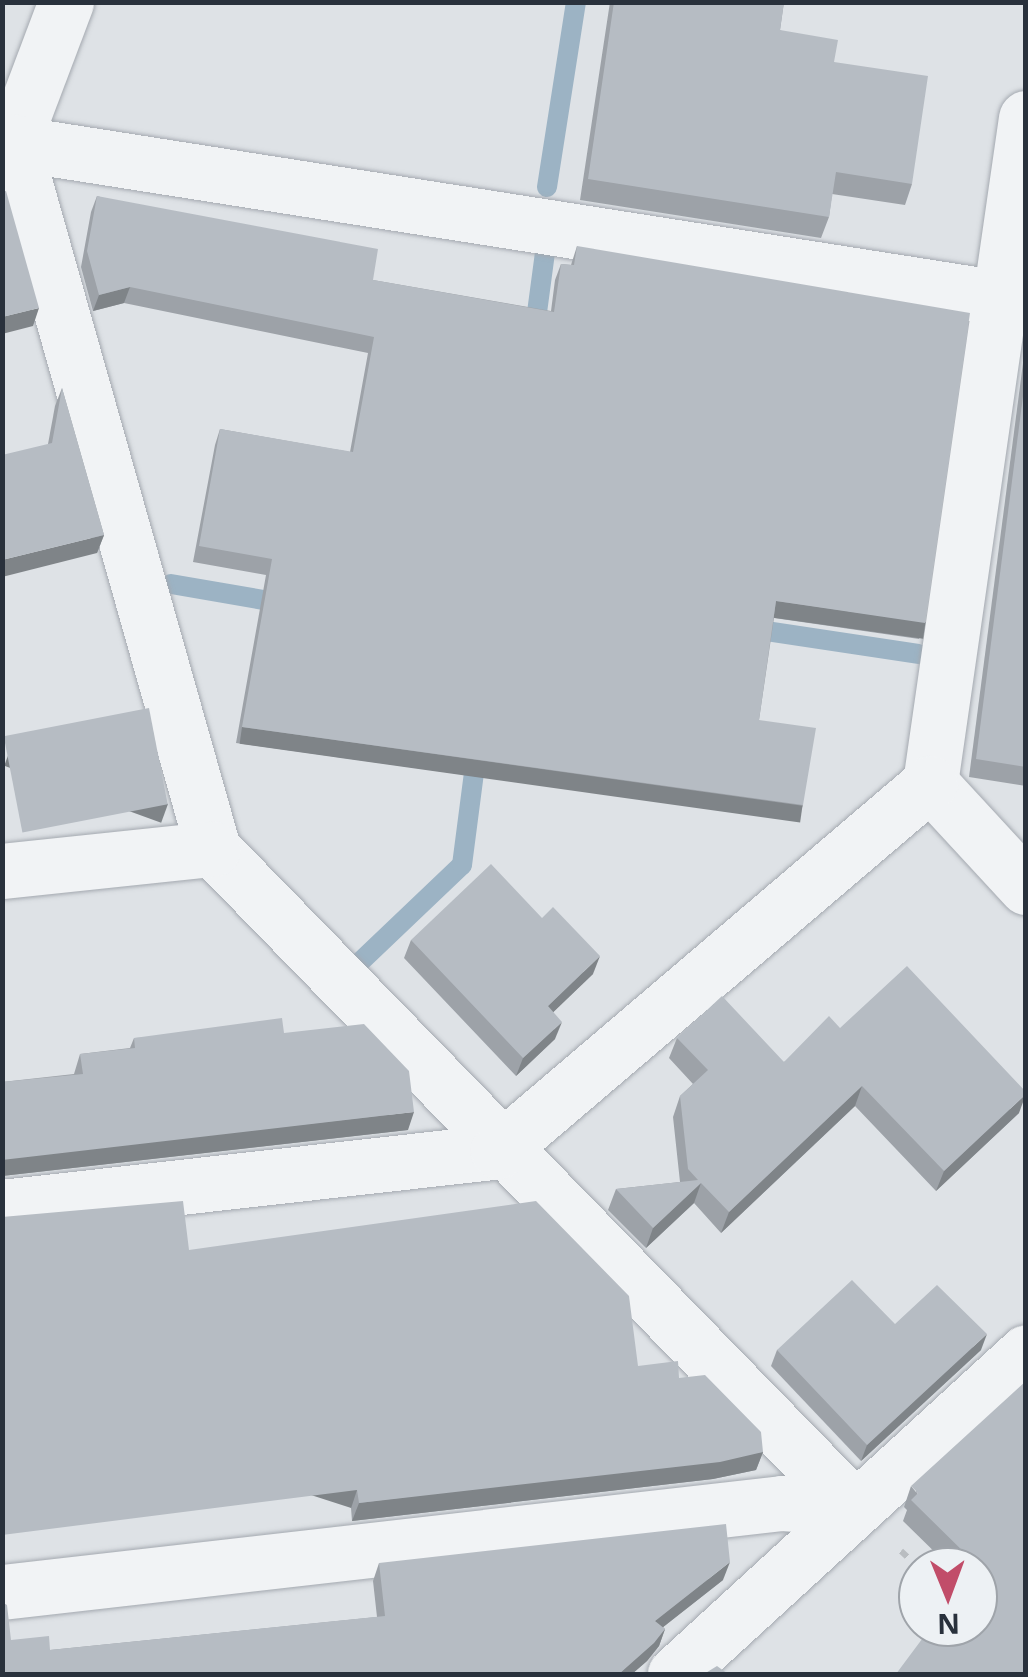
<!DOCTYPE html>
<html>
<head>
<meta charset="utf-8">
<style>
	body { margin:0 }
	#map { position:relative; width:1028px; height:1677px; overflow:hidden; background:#dee2e6; font-family:"Open Sans",sans-serif }
	div>[style] { position:absolute }
	.stream>* { height:20px; margin:-10px; padding:0 10px; transform-origin:10px; border-radius:10px; background:#9cb3c4 }
	.path>* { height:6px; margin-top:-3px; transform-origin:0; background:repeating-linear-gradient(90deg,#b9bdc1 0 8px,transparent 0 16px) }
	.roads { filter:drop-shadow(0 0 2px #a4a9b0) drop-shadow(0 0 2px #a4a9b0) }
	.minor>* { height:55px; margin:-27.5px; padding:0 27.5px; transform-origin:27.5px; border-radius:27.5px; background:#f1f3f5 }
	.wall>* { inset:0; background:#9da2a8 }
	.shaded-wall>* { inset:0; background:#7f8488; transform-origin:0 0 }
	.building>* { inset:0; background:#b6bcc3; transform-origin:0 0 }
	span { translate:-50% -50%; white-space:nowrap; text-align:center; line-height:1.15; -webkit-text-stroke:10px #edf1f4; paint-order:stroke }
	.frame { position:absolute; inset:0; border:5px solid #29313c; pointer-events:none }
	.north { position:absolute; left:898px; top:1547px; width:100px; height:100px; box-sizing:border-box; background:#edf1f4; border:2px solid #9fa4aa; border-radius:50%; rotate:179deg; font-size:28px; font-weight:700; line-height:40px; text-align:center; color:#29313c }
	.north::after { content:''; display:block; margin:auto; width:35px; height:45px; background:#c14d69; clip-path:polygon(50% 0,100% 100%,50% 72%,0 100%) }
</style>
</head>
<body>
<div id="map">
	<div class="stream">
		<i style="left:547px;top:187px;width:187px;rotate:-81.1deg"></i>
		<i style="left:534px;top:335px;width:83px;rotate:-82.4deg"></i>
		<i style="left:171px;top:584px;width:118px;rotate:9.8deg"></i>
		<i style="left:747px;top:628px;width:173px;rotate:8.6deg"></i>
		<i style="left:359px;top:963px;width:142px;rotate:-43.6deg"></i>
		<i style="left:462px;top:865px;width:116px;rotate:-82.6deg"></i>
	</div>
	<div class="path">
		<i style="left:901px;top:1551px;width:23px;rotate:43deg"></i>
	</div>
	<div class="roads">
		<div class="minor">
			<i style="left:66px;top:2px;width:150px;rotate:110.7deg"></i>
			<i style="left:13px;top:142px;width:735px;rotate:74.2deg"></i>
			<i style="left:213px;top:849px;width:920px;rotate:45.75deg"></i>
			<i style="left:1026px;top:118px;width:672px;rotate:98.21deg"></i>
			<i style="left:930px;top:783px;width:142px;rotate:47.3deg"></i>
			<i style="left:2px;top:141px;width:1037px;rotate:8.94deg"></i>
			<i style="left:2px;top:871px;width:212px;rotate:-6deg"></i>
			<i style="left:2px;top:1207px;width:499px;rotate:-6.4deg"></i>
			<i style="left:498px;top:1151px;width:567px;rotate:-40.43deg"></i>
			<i style="left:2px;top:1592px;width:785px;rotate:-6.51deg"></i>
			<i style="left:782px;top:1503px;width:73px;rotate:3.9deg"></i>
			<i style="left:675px;top:1674px;width:476px;rotate:-42.5deg"></i>
		</div>
	</div>
	<div class="wall">
		<i style="clip-path:polygon(610px 2px,784px 2px,780px 30px,834px 62px,912px 184px,905px 205px,832px 194px,829px 217px,821px 238px,580px 200px)"></i>
		<i style="clip-path:polygon(97px 196px,373px 280px,551px 311px,555px 280px,561px 264px,571px 265px,577px 246px,925px 623px,919px 639px,774px 618px,759px 720px,803px 805px,797px 821px,236px 743px,266px 575px,193px 562px,215px 445px,220px 429px,350px 452px,368px 353px,124px 303px,93px 311px,81px 267px,91px 212px)"></i>
		<i style="clip-path:polygon(1026px 340px,1026px 786px,969px 777px)"></i>
		<i style="clip-path:polygon(62px 388px,104px 535px,97px 553px,48px 444px,55px 406px)"></i>
		<i style="clip-path:polygon(411px 940px,593px 974px,553px 1012px,555px 1039px,516px 1076px,404px 958px)"></i>
		<i style="clip-path:polygon(840px 1028px,1019px 1113px,936px 1191px,855px 1106px,721px 1233px,694px 1203px,646px 1248px,608px 1210px,616px 1189px,680px 1182px,673px 1117px,680px 1096px,693px 1084px,669px 1058px,677px 1038px,784px 1062px)"></i>
		<i style="clip-path:polygon(284px 1033px,408px 1130px,2px 1176px,2px 1082px,74px 1074px,80px 1054px,130px 1048px,134px 1038px)"></i>
		<i style="clip-path:polygon(189px 1250px,679px 1378px,763px 1452px,756px 1470px,713px 1479px,352px 1521px,351px 1508px)"></i>
		<i style="clip-path:polygon(895px 1324px,981px 1350px,861px 1461px,771px 1366px,777px 1350px)"></i>
		<i style="clip-path:polygon(911px 1486px,978px 1567px,950px 1567px,903px 1521px,907px 1510px,904px 1507px)"></i>
		<i style="clip-path:polygon(379px 1563px,723px 1580px,663px 1627px,665px 1629px,659px 1646px,647px 1661px,632px 1674px,2px 1674px,11px 1640px,50px 1650px,377px 1617px,373px 1581px)"></i>
	</div>
	<div class="shaded-wall">
		<i style="clip-path:polygon(130px 287px,124px 303px,93px 311px,99px 295px)"></i>
		<i style="clip-path:polygon(39px 308px,33px 326px,2px 334px,2px 317px)"></i>
		<i style="clip-path:polygon(104px 535px,97px 553px,2px 577px,2px 560px)"></i>
		<i style="left:776px;top:601px;width:151px;height:17px;rotate:8deg"></i>
		<i style="left:242px;top:727px;width:566px;height:17px;rotate:8deg"></i>
		<i style="left:168px;top:804px;width:20px;height:167px;rotate:110deg"></i>
		<i style="clip-path:polygon(600px 956px,593px 974px,541px 1024px,548px 1006px)"></i>
		<i style="clip-path:polygon(562px 1022px,555px 1039px,516px 1076px,523px 1058px)"></i>
		<i style="clip-path:polygon(862px 1086px,855px 1106px,721px 1233px,729px 1212px)"></i>
		<i style="clip-path:polygon(1026px 1094px,1019px 1113px,936px 1191px,944px 1171px)"></i>
		<i style="clip-path:polygon(414px 1112px,408px 1130px,2px 1176px,2px 1160px,4px 1158px)"></i>
		<i style="clip-path:polygon(701px 1183px,694px 1203px,646px 1248px,653px 1228px)"></i>
		<i style="clip-path:polygon(987px 1334px,981px 1350px,861px 1461px,867px 1445px)"></i>
		<i style="clip-path:polygon(763px 1452px,756px 1470px,713px 1479px,352px 1521px,359px 1503px)"></i>
		<i style="left:357px;top:1490px;width:19px;height:358px;rotate:108deg"></i>
		<i style="clip-path:polygon(730px 1562px,723px 1580px,648px 1639px,655px 1621px)"></i>
		<i style="clip-path:polygon(665px 1629px,659px 1646px,647px 1661px,632px 1674px,619px 1674px)"></i>
	</div>
	<div class="building">
		<i style="clip-path:polygon(614px 2px,784px 2px,780px 30px,838px 40px,834px 62px,928px 76px,912px 184px,836px 172px,829px 217px,588px 179px)"></i>
		<i style="clip-path:polygon(6px 191px,39px 308px,2px 317px,2px 192px)"></i>
		<i style="clip-path:polygon(97px 196px,378px 249px,373px 280px,554px 312px,561px 264px,574px 265px,577px 246px,970px 313px,925px 623px,776px 601px,759px 720px,816px 728px,803px 805px,242px 727px,272px 559px,199px 546px,220px 429px,353px 452px,374px 337px,130px 287px,99px 295px,87px 251px)"></i>
		<i style="clip-path:polygon(1026px 373px,1026px 767px,976px 759px)"></i>
		<i style="clip-path:polygon(62px 388px,104px 535px,2px 560px,2px 455px,52px 443px)"></i>
		<i style="left:149px;top:708px;width:98px;height:148px;rotate:79deg"></i>
		<i style="clip-path:polygon(491px 864px,542px 918px,553px 907px,600px 956px,548px 1006px,562px 1022px,523px 1058px,411px 940px)"></i>
		<i style="clip-path:polygon(907px 966px,1026px 1092px,1026px 1094px,944px 1171px,862px 1086px,729px 1212px,701px 1183px,653px 1228px,616px 1189px,698px 1180px,688px 1169px,680px 1096px,708px 1070px,677px 1038px,722px 996px,784px 1062px,829px 1016px,840px 1028px)"></i>
		<i style="clip-path:polygon(282px 1018px,284px 1033px,364px 1024px,409px 1071px,414px 1112px,2px 1160px,2px 1082px,83px 1074px,80px 1054px,135px 1048px,134px 1038px)"></i>
		<i style="clip-path:polygon(183px 1201px,189px 1250px,536px 1201px,629px 1296px,638px 1366px,678px 1361px,679px 1378px,705px 1375px,761px 1432px,763px 1452px,720px 1462px,359px 1503px,357px 1490px,2px 1535px,2px 1217px)"></i>
		<i style="clip-path:polygon(852px 1280px,895px 1324px,937px 1285px,987px 1334px,867px 1445px,777px 1350px)"></i>
		<i style="clip-path:polygon(1026px 1381px,1026px 1674px,896px 1674px,931px 1627px,978px 1627px,978px 1567px,975px 1567px,977px 1565px,911px 1500px,918px 1493px,911px 1486px)"></i>
		<i style="clip-path:polygon(726px 1524px,730px 1562px,655px 1621px,665px 1629px,654px 1643px,619px 1674px,2px 1674px,2px 1602px,7px 1605px,11px 1640px,49px 1636px,50px 1650px,385px 1616px,379px 1563px)"></i>
		<i style="clip-path:polygon(717px 1666px,728px 1674px,704px 1674px)"></i>
	</div>
	<div class="frame"></div>
	<div class="north">N</div>
</div>
</body>
</html>
